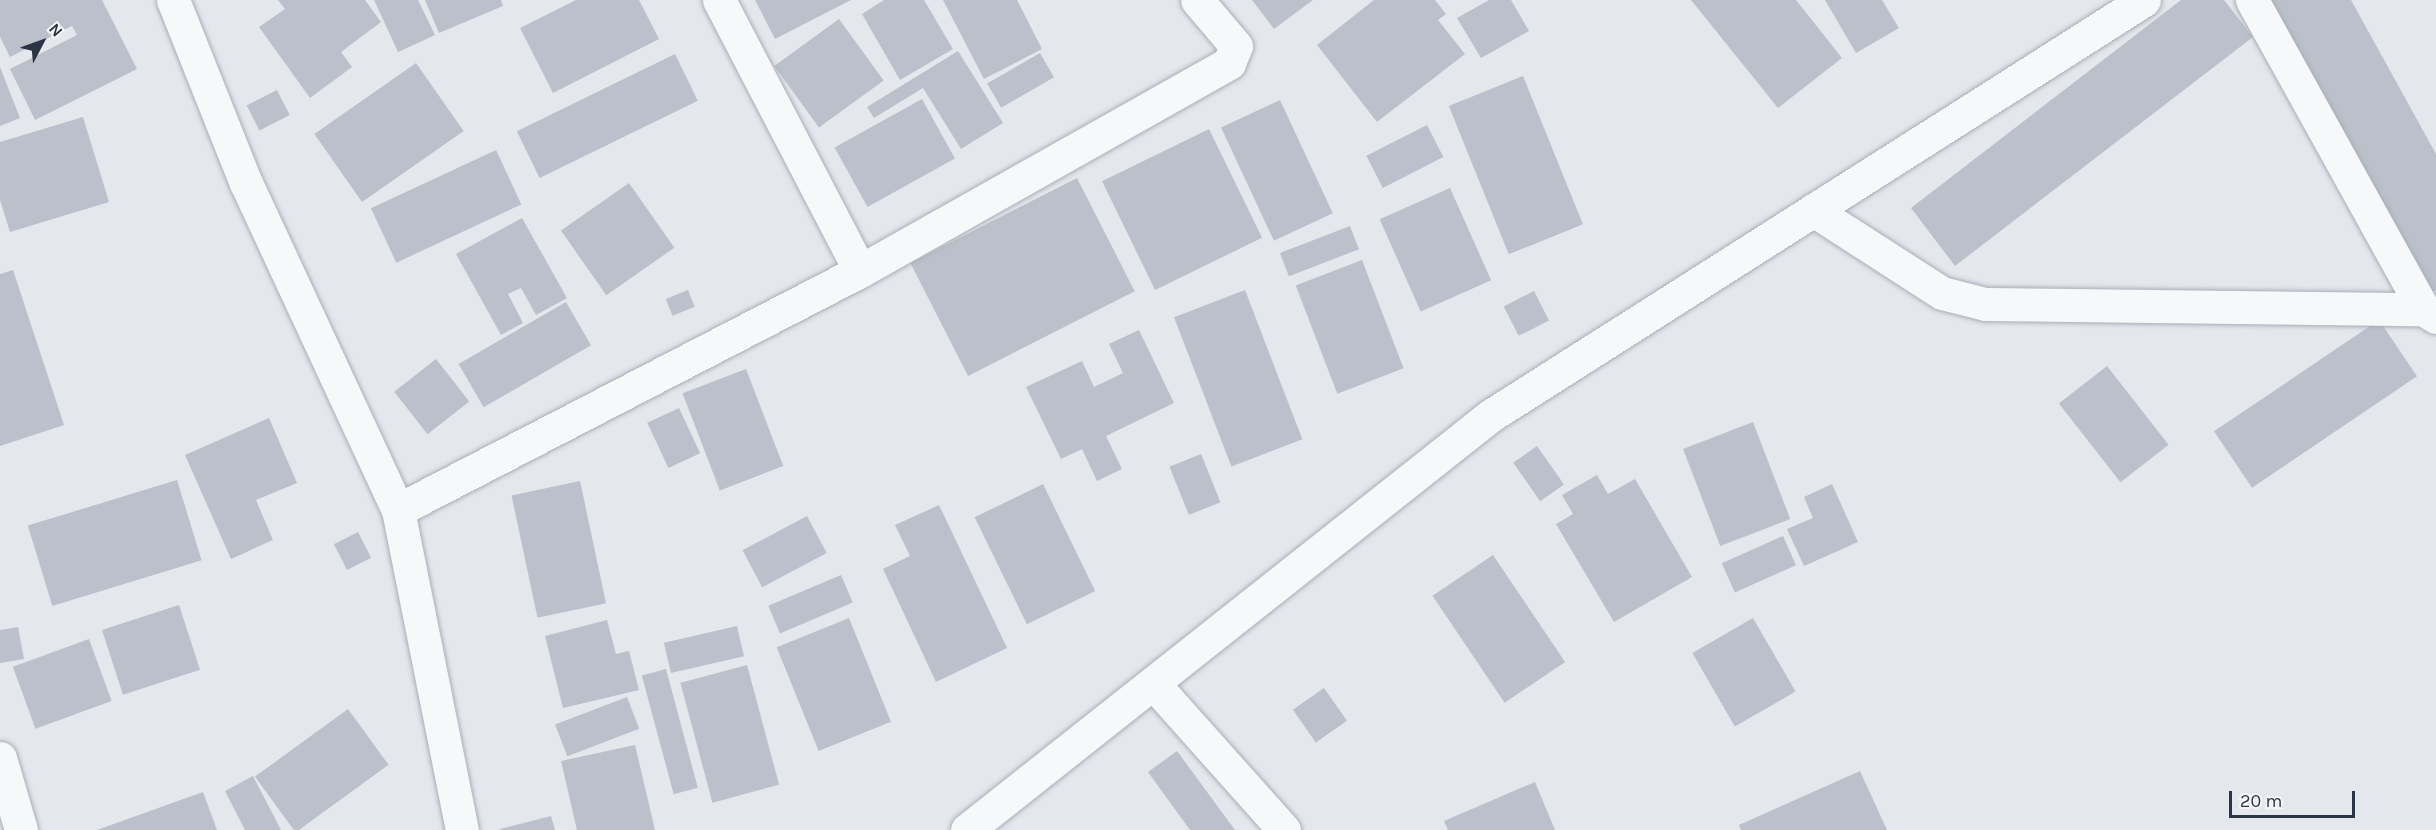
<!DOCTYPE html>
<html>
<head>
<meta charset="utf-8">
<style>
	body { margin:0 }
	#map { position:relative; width:2436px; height:830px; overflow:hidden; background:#e4e7ec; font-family:Karla,sans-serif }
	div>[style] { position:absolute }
	.building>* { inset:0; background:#bbc0ca; transform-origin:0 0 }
	.roads { filter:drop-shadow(0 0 2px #a9aeb7) drop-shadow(0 0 2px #a9aeb7) }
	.minor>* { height:33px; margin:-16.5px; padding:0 16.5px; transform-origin:16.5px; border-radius:16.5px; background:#f7f8fa }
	span { translate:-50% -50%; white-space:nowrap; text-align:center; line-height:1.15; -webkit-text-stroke:4.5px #f4f6f9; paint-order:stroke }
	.north { position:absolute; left:12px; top:12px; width:60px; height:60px; -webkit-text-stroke:4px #f4f6f9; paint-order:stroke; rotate:49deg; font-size:16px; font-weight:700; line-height:24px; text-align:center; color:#2b3445 }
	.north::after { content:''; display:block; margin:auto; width:21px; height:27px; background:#2b3445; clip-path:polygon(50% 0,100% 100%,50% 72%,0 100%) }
	.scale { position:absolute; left:2229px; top:791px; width:126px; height:27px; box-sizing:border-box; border:3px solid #2b3445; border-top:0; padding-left:8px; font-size:18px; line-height:21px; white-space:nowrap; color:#2b3445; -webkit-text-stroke:4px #f4f6f9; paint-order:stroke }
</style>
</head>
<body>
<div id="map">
	<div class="building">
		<i style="clip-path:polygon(0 0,102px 0,137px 69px,35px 120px,10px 69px,77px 35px,72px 26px,10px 57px,0 37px)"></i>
		<i style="clip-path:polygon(278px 0,365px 0,381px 22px,341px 52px,352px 67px,310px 98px,259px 27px,285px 9px)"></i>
		<i style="clip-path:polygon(374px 0,418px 0,435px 35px,398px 52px)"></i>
		<i style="clip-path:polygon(425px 0,501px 0,503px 6px,439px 33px)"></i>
		<i style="clip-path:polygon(576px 0,639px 0,659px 39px,553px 93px,520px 28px)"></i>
		<i style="clip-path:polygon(755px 0,851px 0,775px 39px)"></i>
		<i style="clip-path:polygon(884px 0,924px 0,953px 49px,900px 80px,862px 14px)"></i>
		<i style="clip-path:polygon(943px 0,1017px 0,1042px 49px,984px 79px)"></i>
		<i style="clip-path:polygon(1252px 0,1313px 0,1274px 29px)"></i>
		<i style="clip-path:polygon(1374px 0,1435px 0,1446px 14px,1438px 20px,1465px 54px,1377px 122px,1317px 45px)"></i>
		<i style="clip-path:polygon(1489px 0,1511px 0,1529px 31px,1481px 58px,1457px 18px)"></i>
		<i style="clip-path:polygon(1691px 0,1796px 0,1842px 58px,1778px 108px)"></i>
		<i style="clip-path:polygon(1825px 0,1882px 0,1899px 28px,1856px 53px)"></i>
		<i style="clip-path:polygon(2181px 0,2224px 0,2253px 37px,1955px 266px,1911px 208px)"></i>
		<i style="clip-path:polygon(2265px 0,2351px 0,2436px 154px,2436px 290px,2428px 294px)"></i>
		<i style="left:839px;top:19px;width:76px;height:80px;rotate:54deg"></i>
		<i style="clip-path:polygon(958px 51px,1003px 123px,961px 149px,923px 88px,874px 118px,867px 107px)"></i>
		<i style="left:1040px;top:53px;width:28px;height:61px;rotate:60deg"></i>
		<i style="left:675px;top:54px;width:52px;height:176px;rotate:64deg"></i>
		<i style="left:416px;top:63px;width:83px;height:124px;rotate:55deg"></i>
		<i style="clip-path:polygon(0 67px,20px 118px,0 126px)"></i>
		<i style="left:1523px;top:76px;width:160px;height:80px;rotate:68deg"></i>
		<i style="left:277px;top:90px;width:28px;height:34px;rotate:63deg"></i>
		<i style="left:922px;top:99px;width:68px;height:100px;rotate:61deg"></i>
		<i style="left:1280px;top:100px;width:125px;height:65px;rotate:65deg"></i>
		<i style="clip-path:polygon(83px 117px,109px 202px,10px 232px,0 200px,0 142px)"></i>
		<i style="left:1427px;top:125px;width:36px;height:68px;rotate:63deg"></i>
		<i style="left:1209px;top:129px;width:121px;height:119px;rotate:64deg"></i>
		<i style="left:496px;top:150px;width:60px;height:138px;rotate:65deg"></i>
		<i style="left:1077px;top:178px;width:127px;height:187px;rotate:63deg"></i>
		<i style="left:629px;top:183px;width:79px;height:83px;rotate:55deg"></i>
		<i style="left:1450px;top:188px;width:101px;height:77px;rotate:66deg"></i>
		<i style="clip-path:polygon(522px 218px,567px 298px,536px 315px,521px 288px,508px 294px,523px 323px,501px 335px,456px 254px)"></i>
		<i style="left:1350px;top:226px;width:25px;height:75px;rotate:69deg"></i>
		<i style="left:1362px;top:260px;width:116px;height:71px;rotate:69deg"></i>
		<i style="clip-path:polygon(13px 270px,64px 425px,0 446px,0 274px)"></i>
		<i style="left:688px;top:290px;width:18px;height:24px;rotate:68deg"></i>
		<i style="left:1245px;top:290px;width:160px;height:76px;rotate:69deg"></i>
		<i style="left:1534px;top:291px;width:33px;height:34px;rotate:63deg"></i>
		<i style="left:566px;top:302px;width:50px;height:124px;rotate:60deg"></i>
		<i style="left:2379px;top:320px;width:68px;height:199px;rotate:56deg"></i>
		<i style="clip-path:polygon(1139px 330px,1174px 403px,1106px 436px,1122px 469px,1097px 481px,1082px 449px,1061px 459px,1026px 387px,1082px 361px,1094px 387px,1123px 373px,1109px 344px)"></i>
		<i style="left:436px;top:359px;width:54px;height:53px;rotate:52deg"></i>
		<i style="left:2107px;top:366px;width:100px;height:61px;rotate:52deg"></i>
		<i style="left:746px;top:369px;width:104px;height:68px;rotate:69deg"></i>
		<i style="left:679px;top:408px;width:50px;height:35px;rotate:65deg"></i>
		<i style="clip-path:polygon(269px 418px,297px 483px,256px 500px,273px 540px,231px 559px,185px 455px)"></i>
		<i style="left:1753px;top:422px;width:104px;height:75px;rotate:69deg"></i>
		<i style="left:1537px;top:446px;width:47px;height:29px;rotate:55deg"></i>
		<i style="left:1201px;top:454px;width:52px;height:34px;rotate:68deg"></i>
		<i style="clip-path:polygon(1597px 475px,1608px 494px,1635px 479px,1692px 577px,1614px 622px,1556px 524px,1573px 514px,1562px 495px)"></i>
		<i style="left:177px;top:480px;width:84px;height:156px;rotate:73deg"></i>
		<i style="left:580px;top:481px;width:125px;height:70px;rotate:78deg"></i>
		<i style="left:1043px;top:484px;width:119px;height:76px;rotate:64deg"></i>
		<i style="clip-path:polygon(1832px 484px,1858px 542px,1804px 566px,1787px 529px,1813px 518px,1804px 497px)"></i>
		<i style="clip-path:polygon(939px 505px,1007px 648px,936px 682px,883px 569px,910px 556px,895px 525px)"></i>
		<i style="left:807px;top:516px;width:42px;height:73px;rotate:62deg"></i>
		<i style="left:358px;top:532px;width:29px;height:27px;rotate:63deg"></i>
		<i style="left:1783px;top:536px;width:32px;height:67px;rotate:66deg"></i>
		<i style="left:1493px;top:555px;width:129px;height:73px;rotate:56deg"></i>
		<i style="left:841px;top:575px;width:30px;height:79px;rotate:67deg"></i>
		<i style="left:179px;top:605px;width:68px;height:81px;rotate:72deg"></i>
		<i style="left:849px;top:618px;width:112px;height:78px;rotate:68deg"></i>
		<i style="left:1753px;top:618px;width:85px;height:70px;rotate:60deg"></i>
		<i style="clip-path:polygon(607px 620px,616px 654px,629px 651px,639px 690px,563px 708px,545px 636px)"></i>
		<i style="left:737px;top:626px;width:31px;height:75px;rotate:77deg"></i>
		<i style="clip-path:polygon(18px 627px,24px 659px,0 663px,0 630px)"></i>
		<i style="left:89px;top:639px;width:66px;height:81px;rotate:70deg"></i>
		<i style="left:747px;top:665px;width:124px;height:69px;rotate:75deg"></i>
		<i style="left:666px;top:669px;width:123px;height:25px;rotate:75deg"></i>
		<i style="left:1324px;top:688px;width:40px;height:38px;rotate:55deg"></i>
		<i style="left:627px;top:697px;width:34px;height:77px;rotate:69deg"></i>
		<i style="left:348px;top:709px;width:69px;height:115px;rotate:54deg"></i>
		<i style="clip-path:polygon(635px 745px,655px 830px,577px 830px,561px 761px)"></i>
		<i style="clip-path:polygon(1177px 751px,1235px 830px,1190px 830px,1148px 772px)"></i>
		<i style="clip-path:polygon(1860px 771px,1887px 830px,1741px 830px,1739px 825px)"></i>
		<i style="clip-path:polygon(253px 776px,281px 830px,245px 830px,225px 791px)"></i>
		<i style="clip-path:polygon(1535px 782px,1555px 830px,1448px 830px,1444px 821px)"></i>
		<i style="clip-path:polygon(203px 792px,217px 830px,97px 830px)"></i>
		<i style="clip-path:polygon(551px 816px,555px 830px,500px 830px,500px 829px)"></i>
	</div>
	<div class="roads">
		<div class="minor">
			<i style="left:173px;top:0;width:197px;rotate:68.3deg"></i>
			<i style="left:246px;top:183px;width:361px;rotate:65.1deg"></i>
			<i style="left:398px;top:510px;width:326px;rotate:78.7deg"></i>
			<i style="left:719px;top:0;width:305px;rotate:62.5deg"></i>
			<i style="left:2252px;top:0;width:353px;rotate:61deg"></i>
			<i style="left:2423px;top:309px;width:15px;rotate:32deg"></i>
			<i style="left:1813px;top:210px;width:153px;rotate:32.8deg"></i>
			<i style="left:1942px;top:293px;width:44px;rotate:14.3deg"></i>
			<i style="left:1985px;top:304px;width:438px;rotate:0.7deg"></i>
			<i style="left:398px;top:510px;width:520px;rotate:-27.35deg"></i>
			<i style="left:860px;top:271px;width:424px;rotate:-29.4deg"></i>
			<i style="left:1229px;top:63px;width:18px;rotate:-68deg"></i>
			<i style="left:1236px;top:46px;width:60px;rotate:-130.3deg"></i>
			<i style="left:1153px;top:683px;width:197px;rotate:48.3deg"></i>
			<i style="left:0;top:758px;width:75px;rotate:73.7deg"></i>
			<i style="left:967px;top:830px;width:667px;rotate:-38.36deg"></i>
			<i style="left:1490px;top:416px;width:775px;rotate:-32.46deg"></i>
		</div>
	</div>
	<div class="north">N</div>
	<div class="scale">20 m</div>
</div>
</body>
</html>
